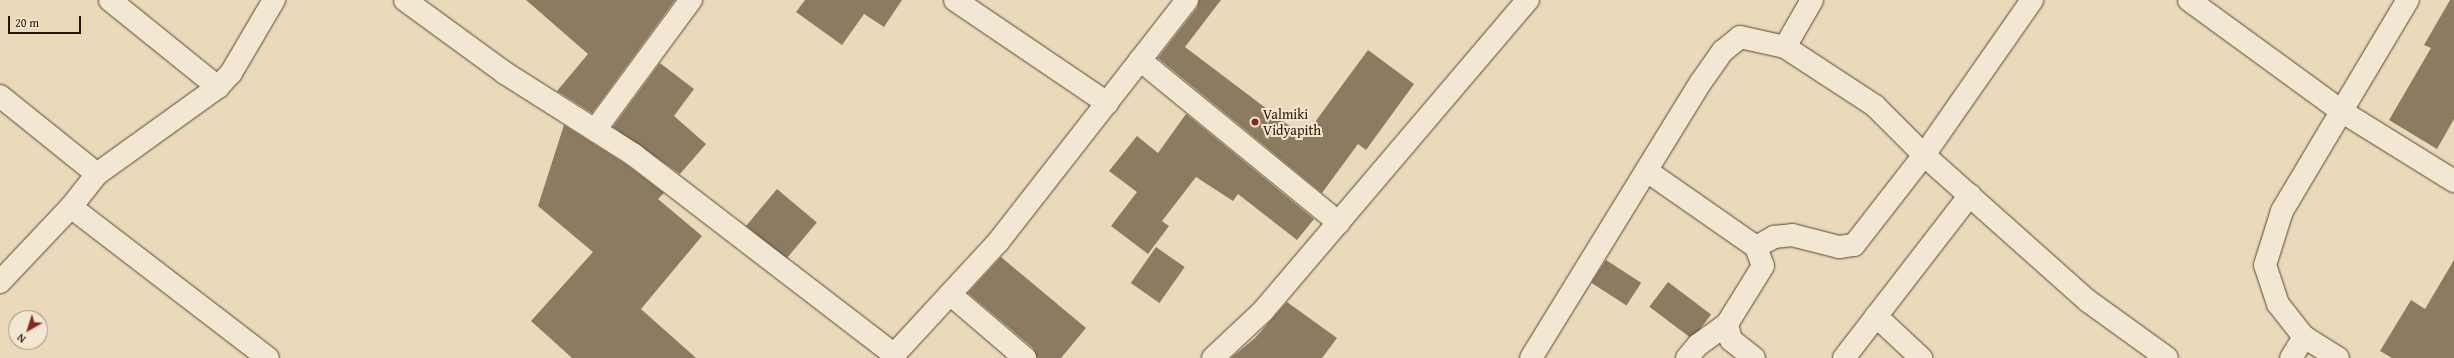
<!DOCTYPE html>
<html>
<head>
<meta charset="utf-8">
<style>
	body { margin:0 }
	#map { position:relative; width:2454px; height:358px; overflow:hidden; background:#eadaba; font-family:"Gentium Book Plus",serif }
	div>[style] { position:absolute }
	.building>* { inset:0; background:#8d7b61; transform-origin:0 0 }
	.roads { filter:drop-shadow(0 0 1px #59462e) drop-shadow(0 0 1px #59462e) }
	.street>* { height:22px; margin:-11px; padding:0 11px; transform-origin:11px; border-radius:11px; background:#f1e7d2 }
	.dots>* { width:11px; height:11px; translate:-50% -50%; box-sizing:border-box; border:2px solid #f1e7d2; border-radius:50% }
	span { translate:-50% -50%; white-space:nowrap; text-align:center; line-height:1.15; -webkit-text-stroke:4px #f1e7d2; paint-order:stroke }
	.poi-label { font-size:14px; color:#291400 }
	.left { translate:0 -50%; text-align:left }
	.north { position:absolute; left:8px; top:310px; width:40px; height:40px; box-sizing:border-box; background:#f1e7d2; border:1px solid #a1937e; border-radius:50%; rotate:219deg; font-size:11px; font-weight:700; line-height:16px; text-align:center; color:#291400 }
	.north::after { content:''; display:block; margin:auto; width:14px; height:18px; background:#8f2418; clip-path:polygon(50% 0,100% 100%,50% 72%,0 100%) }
	.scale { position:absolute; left:8px; top:16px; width:73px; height:18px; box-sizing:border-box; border:2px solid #291400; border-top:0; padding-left:5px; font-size:12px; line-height:14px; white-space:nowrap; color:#291400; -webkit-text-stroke:3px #f1e7d2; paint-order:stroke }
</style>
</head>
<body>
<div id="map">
	<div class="building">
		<i style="clip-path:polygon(526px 0,675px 0,592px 113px,557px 91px,588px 54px)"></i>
		<i style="clip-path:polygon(805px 0,902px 0,884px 27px,864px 14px,842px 45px,796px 12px)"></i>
		<i style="clip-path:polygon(1199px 0,1221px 0,1185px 47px,1304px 137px,1368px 50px,1414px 84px,1366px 150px,1358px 144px,1322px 193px,1158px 58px,1197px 8px)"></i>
		<i style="clip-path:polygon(2450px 0,2454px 0,2454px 119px,2437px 149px,2389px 120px,2431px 48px,2424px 45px)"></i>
		<i style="clip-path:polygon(660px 63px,694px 89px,674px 116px,706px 144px,680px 174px,613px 127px)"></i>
		<i style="clip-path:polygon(1186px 114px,1314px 219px,1297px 240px,1238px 194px,1233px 201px,1196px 177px,1162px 221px,1169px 226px,1148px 254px,1111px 226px,1137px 192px,1109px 171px,1137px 136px,1158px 153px)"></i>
		<i style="clip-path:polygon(564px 125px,627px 165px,664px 193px,658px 199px,702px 236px,641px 309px,696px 358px,572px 358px,531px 321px,593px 252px,538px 206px)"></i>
		<i style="left:777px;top:189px;width:52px;height:48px;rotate:40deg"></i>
		<i style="left:1156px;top:247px;width:35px;height:44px;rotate:35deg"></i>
		<i style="clip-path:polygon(1001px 257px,1086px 328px,1061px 358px,1037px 358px,1033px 348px,968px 293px)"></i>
		<i style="left:1606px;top:260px;width:42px;height:27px;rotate:33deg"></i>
		<i style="clip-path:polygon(2454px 260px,2454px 358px,2392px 358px,2380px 351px,2411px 300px,2425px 309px)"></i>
		<i style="left:1668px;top:282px;width:54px;height:31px;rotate:37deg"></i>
		<i style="clip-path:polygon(1287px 302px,1337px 338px,1322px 358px,1231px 358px,1255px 338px)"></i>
	</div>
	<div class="roads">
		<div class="street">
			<i style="left:110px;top:0;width:139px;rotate:38.9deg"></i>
			<i style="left:405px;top:0;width:124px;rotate:36.1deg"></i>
			<i style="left:505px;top:73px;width:153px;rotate:32.4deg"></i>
			<i style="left:634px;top:155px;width:329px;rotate:37.5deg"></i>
			<i style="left:955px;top:0;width:184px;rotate:34.1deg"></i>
			<i style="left:2189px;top:0;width:188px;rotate:36.1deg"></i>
			<i style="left:2341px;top:111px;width:133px;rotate:31.8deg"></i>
			<i style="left:1785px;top:47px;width:54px;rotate:-60.1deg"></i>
			<i style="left:1140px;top:60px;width:257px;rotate:39.3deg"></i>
			<i style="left:0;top:96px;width:124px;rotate:38.8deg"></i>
			<i style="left:595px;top:130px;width:162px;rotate:-53.6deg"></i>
			<i style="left:1647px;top:171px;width:133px;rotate:34.9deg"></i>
			<i style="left:1756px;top:247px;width:20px;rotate:70deg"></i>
			<i style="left:1763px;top:266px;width:68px;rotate:121.8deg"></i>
			<i style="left:1727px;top:324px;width:16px;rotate:76deg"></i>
			<i style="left:1731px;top:340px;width:29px;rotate:38deg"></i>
			<i style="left:71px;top:207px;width:248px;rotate:37.5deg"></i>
			<i style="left:1756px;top:247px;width:21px;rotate:-29deg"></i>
			<i style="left:1774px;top:237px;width:18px;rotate:-6deg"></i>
			<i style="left:1792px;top:235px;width:49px;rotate:14.3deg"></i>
			<i style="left:1839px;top:247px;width:15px;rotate:-8deg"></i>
			<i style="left:1854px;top:245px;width:114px;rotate:-52.1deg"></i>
			<i style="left:1924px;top:155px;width:189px;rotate:-55.1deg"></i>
			<i style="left:0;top:282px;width:103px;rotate:-46.6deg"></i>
			<i style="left:71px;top:207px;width:42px;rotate:-51.8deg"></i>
			<i style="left:97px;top:174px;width:149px;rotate:-35.7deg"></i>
			<i style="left:218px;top:87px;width:19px;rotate:-47deg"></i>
			<i style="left:231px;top:73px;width:85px;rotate:-59.5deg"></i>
			<i style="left:950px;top:294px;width:99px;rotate:40.5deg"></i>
			<i style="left:1876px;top:316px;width:62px;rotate:43deg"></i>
			<i style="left:891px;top:358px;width:158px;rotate:-47.3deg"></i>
			<i style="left:998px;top:242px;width:307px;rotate:-52deg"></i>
			<i style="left:1213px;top:358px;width:69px;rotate:-43.2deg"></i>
			<i style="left:1263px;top:311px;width:409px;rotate:-49.6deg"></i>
			<i style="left:1531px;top:358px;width:324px;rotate:-58.4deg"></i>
			<i style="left:1701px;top:82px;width:38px;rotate:-55deg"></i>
			<i style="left:1723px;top:51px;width:22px;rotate:-39deg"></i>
			<i style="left:1740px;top:37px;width:46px;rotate:12.5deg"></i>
			<i style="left:1785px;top:47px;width:108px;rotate:33.2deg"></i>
			<i style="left:1875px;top:106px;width:69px;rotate:45deg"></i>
			<i style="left:1924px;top:155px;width:220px;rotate:41.7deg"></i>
			<i style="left:2088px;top:301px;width:97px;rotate:35.8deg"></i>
			<i style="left:1687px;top:358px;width:17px;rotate:-50deg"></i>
			<i style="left:1698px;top:345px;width:36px;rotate:-36deg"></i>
			<i style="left:1844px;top:358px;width:206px;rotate:-52.3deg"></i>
			<i style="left:2291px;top:358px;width:25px;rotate:-58deg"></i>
			<i style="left:2338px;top:358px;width:40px;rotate:-148deg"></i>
			<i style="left:2304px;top:337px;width:42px;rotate:-128.2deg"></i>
			<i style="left:2278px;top:304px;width:41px;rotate:-108.4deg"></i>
			<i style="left:2265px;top:265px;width:57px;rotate:-72.5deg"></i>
			<i style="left:2282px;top:211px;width:246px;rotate:-59.2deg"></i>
		</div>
	</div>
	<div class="dots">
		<i style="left:1255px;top:122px;background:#8f2418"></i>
	</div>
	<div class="poi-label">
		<span class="left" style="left:1263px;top:122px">Valmiki<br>Vidyapith</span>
	</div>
	<div class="north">N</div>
	<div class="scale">20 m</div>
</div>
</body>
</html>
